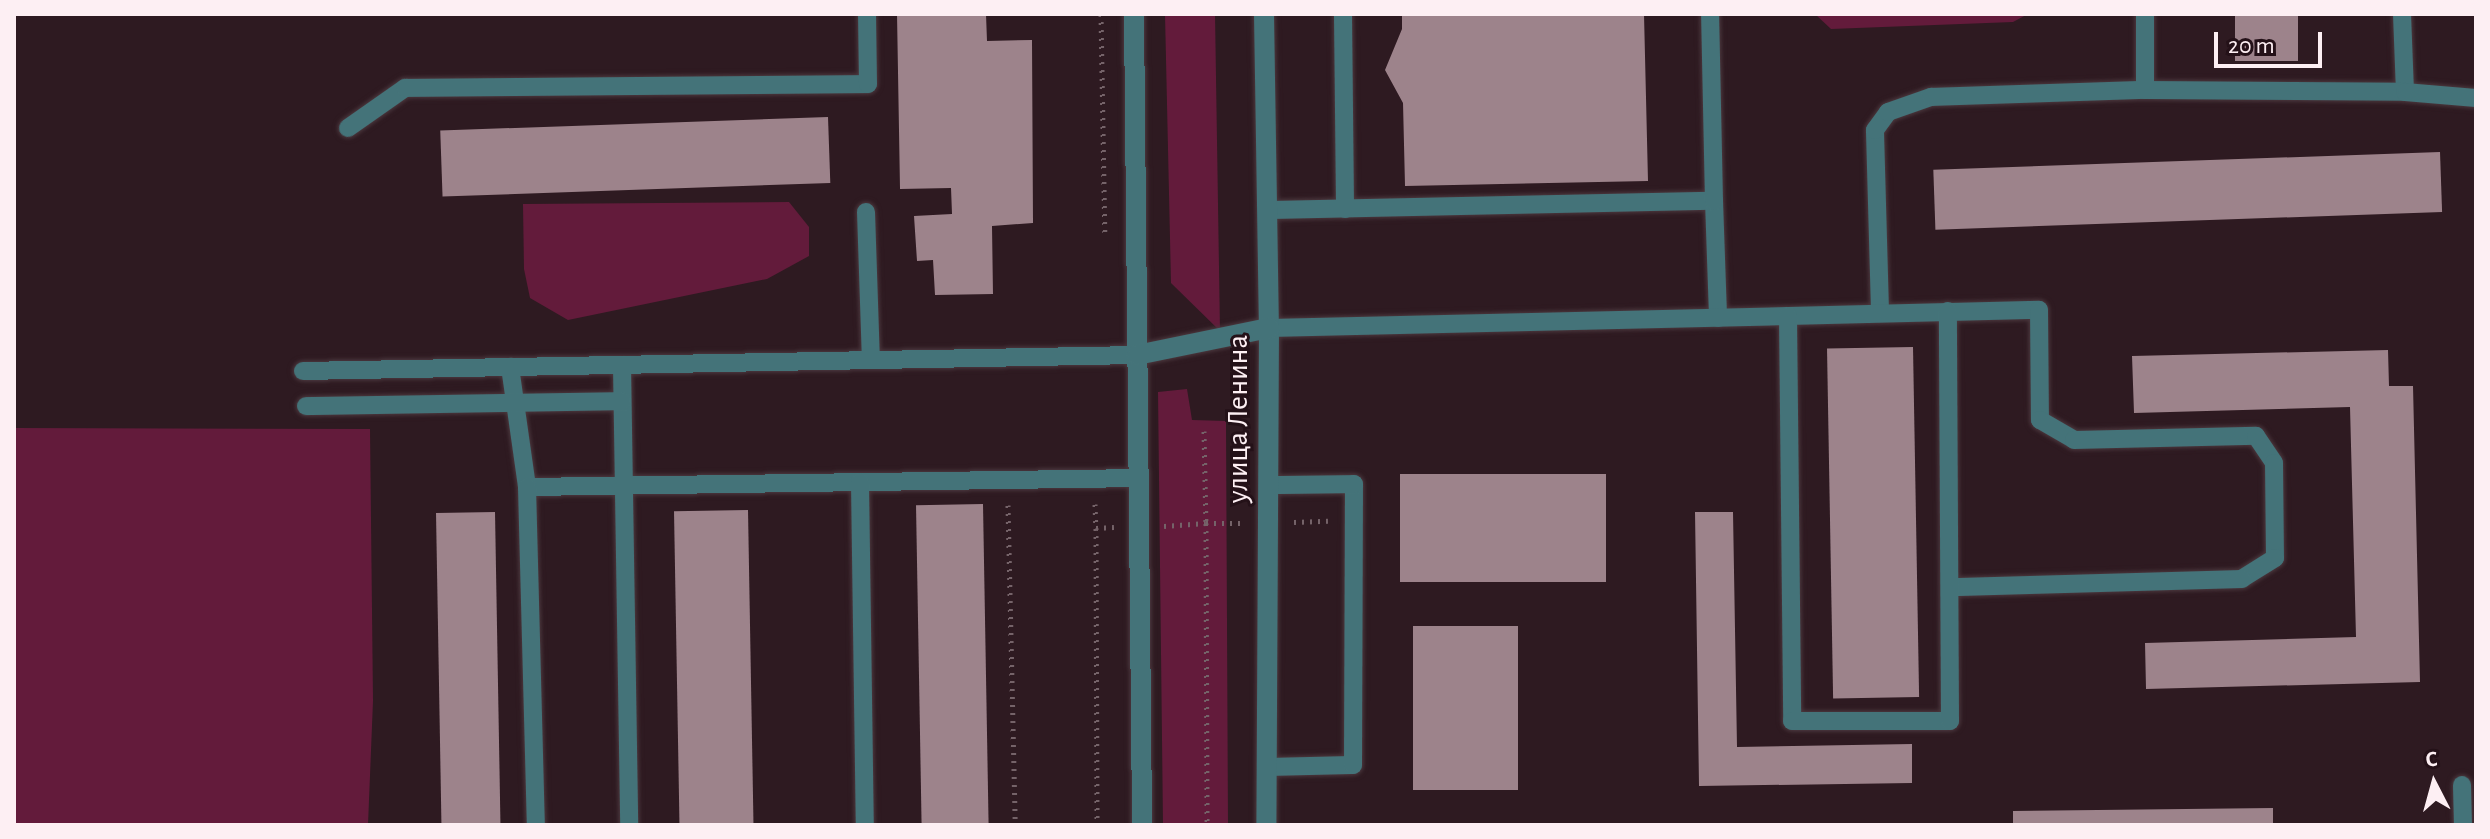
<!DOCTYPE html>
<html>
<head>
<meta charset="utf-8">
<style>
	body { margin:0 }
	#map { position:relative; width:2490px; height:839px; overflow:hidden; background:#2e1a21; font-family:"Alegreya Sans",sans-serif }
	div>[style] { position:absolute }
	.green>* { inset:0; background:#631b3b }
	.building>* { inset:0; background:#9d838b; transform-origin:0 0 }
	.path>* { height:5px; margin-top:-2.5px; transform-origin:0; background:repeating-linear-gradient(90deg,#756369 0 2px,transparent 0 8px) }
	.roads { filter:drop-shadow(0 0 2px #4b383e) drop-shadow(0 0 2px #4b383e) }
	.service>* { height:18px; margin:-9px; padding:0 9px; transform-origin:9px; border-radius:9px; background:#447379 }
	.tertiary>* { height:20px; margin:-10px; padding:0 10px; transform-origin:10px; border-radius:10px; background:#447379 }
	span { translate:-50% -50%; white-space:nowrap; text-align:center; line-height:1.15; -webkit-text-stroke:6px #241118; paint-order:stroke }
	.street-label { font-size:30px; color:#fdeff3 }
	.frame { position:absolute; inset:0; border:16px solid #fdeff3; pointer-events:none }
	.north { position:absolute; left:2394px; top:743px; width:80px; height:80px; -webkit-text-stroke:6px #241118; paint-order:stroke; rotate:354deg; font-size:22px; font-weight:700; line-height:32px; text-align:center; color:#fdeff3 }
	.north::after { content:''; display:block; margin:auto; width:28px; height:36px; background:#fdeff3; clip-path:polygon(50% 0,100% 100%,50% 72%,0 100%) }
	.scale { position:absolute; left:2214px; top:32px; width:108px; height:36px; box-sizing:border-box; border:4px solid #fdeff3; border-top:0; padding-left:10px; font-size:24px; line-height:28px; white-space:nowrap; color:#fdeff3; -webkit-text-stroke:6px #241118; paint-order:stroke }
</style>
</head>
<body>
<div id="map">
	<div class="green">
		<i style="clip-path:polygon(1165px 14px,1215px 14px,1220px 331px,1171px 283px)"></i>
		<i style="clip-path:polygon(1815px 14px,2028px 14px,2013px 22px,1831px 29px)"></i>
		<i style="clip-path:polygon(789px 202px,809px 227px,809px 256px,767px 279px,568px 320px,530px 298px,524px 269px,523px 204px)"></i>
		<i style="clip-path:polygon(1187px 389px,1192px 420px,1226px 421px,1228px 825px,1163px 825px,1158px 392px)"></i>
		<i style="clip-path:polygon(14px 428px,370px 429px,373px 701px,368px 825px,14px 825px)"></i>
	</div>
	<div class="building">
		<i style="clip-path:polygon(897px 14px,986px 14px,987px 41px,1032px 40px,1033px 223px,992px 226px,993px 294px,935px 295px,933px 260px,917px 261px,914px 216px,952px 214px,951px 188px,900px 189px)"></i>
		<i style="clip-path:polygon(1402px 14px,1644px 14px,1648px 181px,1405px 186px,1403px 103px,1385px 70px,1402px 29px)"></i>
		<i style="left:2235px;top:14px;width:63px;height:47px"></i>
		<i style="left:828px;top:117px;width:66px;height:388px;rotate:88deg"></i>
		<i style="left:2440px;top:152px;width:60px;height:507px;rotate:88deg"></i>
		<i style="left:1913px;top:347px;width:350px;height:86px;rotate:89deg"></i>
		<i style="clip-path:polygon(2388px 350px,2389px 386px,2413px 386px,2420px 682px,2146px 689px,2145px 643px,2356px 637px,2350px 407px,2134px 413px,2132px 356px)"></i>
		<i style="left:1400px;top:474px;width:206px;height:108px"></i>
		<i style="left:983px;top:504px;width:321px;height:67px;rotate:89deg"></i>
		<i style="left:748px;top:510px;width:315px;height:74px;rotate:89deg"></i>
		<i style="left:495px;top:512px;width:313px;height:59px;rotate:89deg"></i>
		<i style="clip-path:polygon(1695px 512px,1733px 512px,1737px 747px,1912px 744px,1912px 783px,1699px 786px)"></i>
		<i style="left:1518px;top:626px;width:164px;height:105px;rotate:90deg"></i>
		<i style="clip-path:polygon(2273px 808px,2273px 825px,2013px 825px,2013px 811px)"></i>
	</div>
	<div class="path">
		<i style="left:1101px;top:14px;width:219px;rotate:89deg"></i>
		<i style="left:1204px;top:431px;width:92px;rotate:88.8deg"></i>
		<i style="left:1206px;top:523px;width:34px"></i>
		<i style="left:1095px;top:504px;width:24px;rotate:88deg"></i>
		<i style="left:1096px;top:528px;width:18px;rotate:-3deg"></i>
		<i style="left:1008px;top:505px;width:320px;rotate:88.7deg"></i>
		<i style="left:1294px;top:522px;width:34px;rotate:-2deg"></i>
		<i style="left:1164px;top:526px;width:42px;rotate:-4.1deg"></i>
		<i style="left:1206px;top:523px;width:302px;rotate:89.8deg"></i>
		<i style="left:1096px;top:528px;width:297px;rotate:89.8deg"></i>
	</div>
	<div class="roads">
		<div class="service">
			<i style="left:1343px;top:14px;width:195px;rotate:89.4deg"></i>
			<i style="left:2402px;top:14px;width:78px;rotate:87.8deg"></i>
			<i style="left:2145px;top:90px;width:260px;rotate:0.4deg"></i>
			<i style="left:2405px;top:92px;width:71px;rotate:4.8deg"></i>
			<i style="left:348px;top:128px;width:70px;rotate:-35.1deg"></i>
			<i style="left:405px;top:88px;width:463px;rotate:-0.5deg"></i>
			<i style="left:868px;top:84px;width:70px;rotate:-90.8deg"></i>
			<i style="left:1714px;top:201px;width:117px;rotate:88deg"></i>
			<i style="left:1268px;top:210px;width:446px;rotate:-1.2deg"></i>
			<i style="left:1714px;top:201px;width:187px;rotate:-91.2deg"></i>
			<i style="left:866px;top:212px;width:148px;rotate:88.1deg"></i>
			<i style="left:1880px;top:311px;width:181px;rotate:-91.6deg"></i>
			<i style="left:1875px;top:130px;width:22px;rotate:-54deg"></i>
			<i style="left:1888px;top:112px;width:46px;rotate:-19.2deg"></i>
			<i style="left:1931px;top:97px;width:214px;rotate:-1.9deg"></i>
			<i style="left:2145px;top:90px;width:76px;rotate:-90deg"></i>
			<i style="left:1788px;top:316px;width:251px;rotate:-1.4deg"></i>
			<i style="left:2039px;top:310px;width:110px;rotate:89.5deg"></i>
			<i style="left:2040px;top:420px;width:39px;rotate:30deg"></i>
			<i style="left:2074px;top:440px;width:182px;rotate:-1.3deg"></i>
			<i style="left:2256px;top:436px;width:32px;rotate:56deg"></i>
			<i style="left:2274px;top:463px;width:95px;rotate:89.4deg"></i>
			<i style="left:2275px;top:558px;width:39px;rotate:148deg"></i>
			<i style="left:2242px;top:579px;width:292px;rotate:178.4deg"></i>
			<i style="left:1269px;top:328px;width:519px;rotate:-1.32deg"></i>
			<i style="left:1788px;top:316px;width:405px;rotate:89.4deg"></i>
			<i style="left:1792px;top:721px;width:158px"></i>
			<i style="left:1950px;top:721px;width:410px;rotate:-90.3deg"></i>
			<i style="left:622px;top:365px;width:460px;rotate:89.1deg"></i>
			<i style="left:510px;top:367px;width:121px;rotate:81.9deg"></i>
			<i style="left:527px;top:487px;width:612px;rotate:-0.84deg"></i>
			<i style="left:303px;top:371px;width:834px;rotate:-1.1deg"></i>
			<i style="left:306px;top:406px;width:316px;rotate:-0.9deg"></i>
			<i style="left:860px;top:482px;width:343px;rotate:89.2deg"></i>
			<i style="left:527px;top:487px;width:338px;rotate:88.5deg"></i>
			<i style="left:1266px;top:767px;width:87px;rotate:-1.3deg"></i>
			<i style="left:1353px;top:765px;width:281px;rotate:-89.8deg"></i>
			<i style="left:1354px;top:484px;width:86px;rotate:179.3deg"></i>
			<i style="left:2462px;top:785px;width:40px;rotate:88.6deg"></i>
		</div>
		<div class="tertiary">
			<i style="left:1134px;top:14px;width:811px;rotate:89.43deg"></i>
			<i style="left:1264px;top:14px;width:314px;rotate:89.1deg"></i>
			<i style="left:1269px;top:328px;width:497px;rotate:90.3deg"></i>
			<i style="left:1137px;top:355px;width:135px;rotate:-11.6deg"></i>
		</div>
	</div>
	<div class="street-label">
		<span style="left:1238px;top:419px;rotate:-90deg">улица Ленина</span>
	</div>
	<div class="frame"></div>
	<div class="north">С</div>
	<div class="scale">20 m</div>
</div>
</body>
</html>
